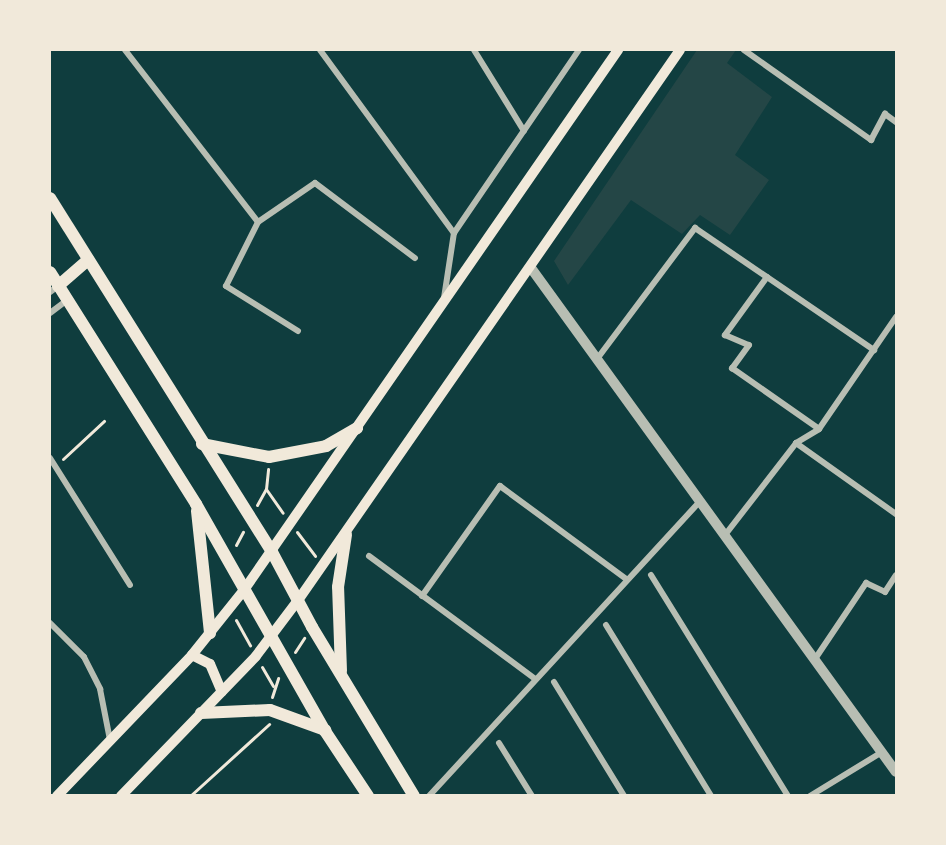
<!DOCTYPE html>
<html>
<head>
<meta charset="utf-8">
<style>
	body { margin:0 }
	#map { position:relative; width:946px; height:845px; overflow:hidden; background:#0f3d3e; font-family:"Alegreya Sans",sans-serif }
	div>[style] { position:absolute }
	.green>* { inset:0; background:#244646 }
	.path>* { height:3px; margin:-1.5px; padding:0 1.5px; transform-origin:1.5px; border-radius:1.5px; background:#f1e9da }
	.minor>* { height:6px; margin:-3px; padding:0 3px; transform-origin:3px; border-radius:3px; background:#b8beb3 }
	.tertiary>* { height:10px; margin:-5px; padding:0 5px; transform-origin:5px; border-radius:5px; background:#b8beb3 }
	.secondary>* { height:10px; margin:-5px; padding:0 5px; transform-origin:5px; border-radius:5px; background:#f1e9da }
	.primary>* { height:12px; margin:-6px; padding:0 6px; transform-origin:6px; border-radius:6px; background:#f1e9da }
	span { translate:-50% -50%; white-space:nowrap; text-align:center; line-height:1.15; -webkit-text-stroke:6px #f1e9da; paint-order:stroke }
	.frame { position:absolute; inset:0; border:51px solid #f1e9da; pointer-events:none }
</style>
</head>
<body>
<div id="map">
	<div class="green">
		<i style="clip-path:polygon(697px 50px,736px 50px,727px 63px,772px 97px,735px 155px,769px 180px,730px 235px,700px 215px,682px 234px,631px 200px,568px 285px,554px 261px)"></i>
	</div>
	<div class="path">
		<i style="left:63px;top:459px;width:56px;rotate:-42.8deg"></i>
		<i style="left:266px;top:489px;width:29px;rotate:55deg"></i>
		<i style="left:257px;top:505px;width:18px;rotate:-61deg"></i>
		<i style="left:266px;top:489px;width:20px;rotate:-84deg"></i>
		<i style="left:297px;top:532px;width:30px;rotate:53deg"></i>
		<i style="left:236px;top:545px;width:15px;rotate:-62deg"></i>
		<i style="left:236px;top:620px;width:29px;rotate:61deg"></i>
		<i style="left:295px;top:652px;width:17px;rotate:-57deg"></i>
		<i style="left:262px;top:667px;width:22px;rotate:60deg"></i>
		<i style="left:272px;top:697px;width:20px;rotate:-72deg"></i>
		<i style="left:190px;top:796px;width:107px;rotate:-42.3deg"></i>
	</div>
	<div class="minor">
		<i style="left:125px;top:50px;width:217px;rotate:52.3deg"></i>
		<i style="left:320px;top:50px;width:227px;rotate:53.8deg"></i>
		<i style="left:474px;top:50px;width:95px;rotate:58.3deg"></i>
		<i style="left:744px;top:50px;width:156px;rotate:35.3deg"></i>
		<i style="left:871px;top:140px;width:30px;rotate:-62deg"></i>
		<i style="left:885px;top:114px;width:14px;rotate:36deg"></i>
		<i style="left:767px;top:277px;width:72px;rotate:125.9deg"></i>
		<i style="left:725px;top:335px;width:26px;rotate:23deg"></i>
		<i style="left:749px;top:345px;width:29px;rotate:126deg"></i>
		<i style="left:732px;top:368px;width:106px;rotate:35deg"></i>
		<i style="left:50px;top:292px;width:10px;rotate:-37deg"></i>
		<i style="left:444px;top:298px;width:66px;rotate:-81.3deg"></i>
		<i style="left:454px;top:233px;width:222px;rotate:-55.7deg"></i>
		<i style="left:50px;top:313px;width:21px;rotate:-37deg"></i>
		<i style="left:298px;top:331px;width:85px;rotate:-148deg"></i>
		<i style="left:226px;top:286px;width:72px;rotate:-63.4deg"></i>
		<i style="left:258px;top:222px;width:69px;rotate:-34.4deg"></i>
		<i style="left:315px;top:183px;width:125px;rotate:36.9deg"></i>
		<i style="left:597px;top:359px;width:164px;rotate:-53.2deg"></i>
		<i style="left:695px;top:228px;width:217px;rotate:34.3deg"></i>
		<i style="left:796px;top:443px;width:123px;rotate:35.4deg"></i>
		<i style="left:50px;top:458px;width:150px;rotate:57.8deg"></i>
		<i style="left:725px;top:535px;width:116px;rotate:-52.3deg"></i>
		<i style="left:796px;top:443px;width:27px;rotate:-31deg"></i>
		<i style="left:819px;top:429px;width:136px;rotate:-55.5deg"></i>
		<i style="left:369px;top:556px;width:207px;rotate:36.5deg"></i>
		<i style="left:651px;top:575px;width:260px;rotate:58.2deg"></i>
		<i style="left:422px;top:596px;width:135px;rotate:-54.7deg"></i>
		<i style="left:500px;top:486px;width:157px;rotate:36.4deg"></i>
		<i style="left:50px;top:623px;width:48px;rotate:45deg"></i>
		<i style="left:84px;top:657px;width:36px;rotate:63deg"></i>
		<i style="left:100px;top:689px;width:52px;rotate:78.9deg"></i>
		<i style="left:606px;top:625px;width:201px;rotate:58.4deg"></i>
		<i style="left:815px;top:659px;width:92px;rotate:-56.1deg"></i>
		<i style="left:866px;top:583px;width:21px;rotate:25deg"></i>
		<i style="left:885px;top:592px;width:20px;rotate:-57deg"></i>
		<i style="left:554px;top:682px;width:134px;rotate:58.4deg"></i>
		<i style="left:499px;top:743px;width:62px;rotate:58.1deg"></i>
		<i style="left:429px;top:796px;width:401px;rotate:-47.4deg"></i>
		<i style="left:810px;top:796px;width:84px;rotate:-31.4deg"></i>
	</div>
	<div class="tertiary">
		<i style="left:531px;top:268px;width:622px;rotate:54.09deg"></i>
	</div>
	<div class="secondary">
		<i style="left:192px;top:655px;width:20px;rotate:27deg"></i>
		<i style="left:210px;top:664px;width:30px;rotate:67deg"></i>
		<i style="left:57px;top:796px;width:195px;rotate:-46.2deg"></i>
		<i style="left:192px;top:655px;width:83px;rotate:-51.3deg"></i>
		<i style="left:244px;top:590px;width:657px;rotate:-55.29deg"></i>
		<i style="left:121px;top:796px;width:194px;rotate:-46deg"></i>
		<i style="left:256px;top:656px;width:71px;rotate:-53deg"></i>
		<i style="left:299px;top:599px;width:668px;rotate:-55.24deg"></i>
	</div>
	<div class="primary">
		<i style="left:50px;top:198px;width:418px;rotate:57.9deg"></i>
		<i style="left:272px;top:552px;width:85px;rotate:61.9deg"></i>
		<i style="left:312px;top:627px;width:197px;rotate:58.9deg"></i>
		<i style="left:50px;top:272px;width:274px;rotate:57.8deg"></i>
		<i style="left:196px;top:504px;width:261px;rotate:60.4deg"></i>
		<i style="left:325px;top:731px;width:78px;rotate:56.5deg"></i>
		<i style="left:58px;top:286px;width:40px;rotate:-41deg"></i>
		<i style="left:202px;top:444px;width:68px;rotate:11deg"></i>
		<i style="left:269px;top:457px;width:58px;rotate:-10.9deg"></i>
		<i style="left:326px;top:446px;width:36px;rotate:-30deg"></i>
		<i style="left:197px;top:511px;width:123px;rotate:83.9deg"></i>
		<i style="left:341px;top:671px;width:84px;rotate:-92deg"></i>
		<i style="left:338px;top:587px;width:53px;rotate:-81.3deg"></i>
		<i style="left:201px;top:713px;width:69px;rotate:-2.5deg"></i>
		<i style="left:270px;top:710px;width:59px;rotate:20deg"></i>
	</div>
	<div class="frame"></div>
</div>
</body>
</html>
